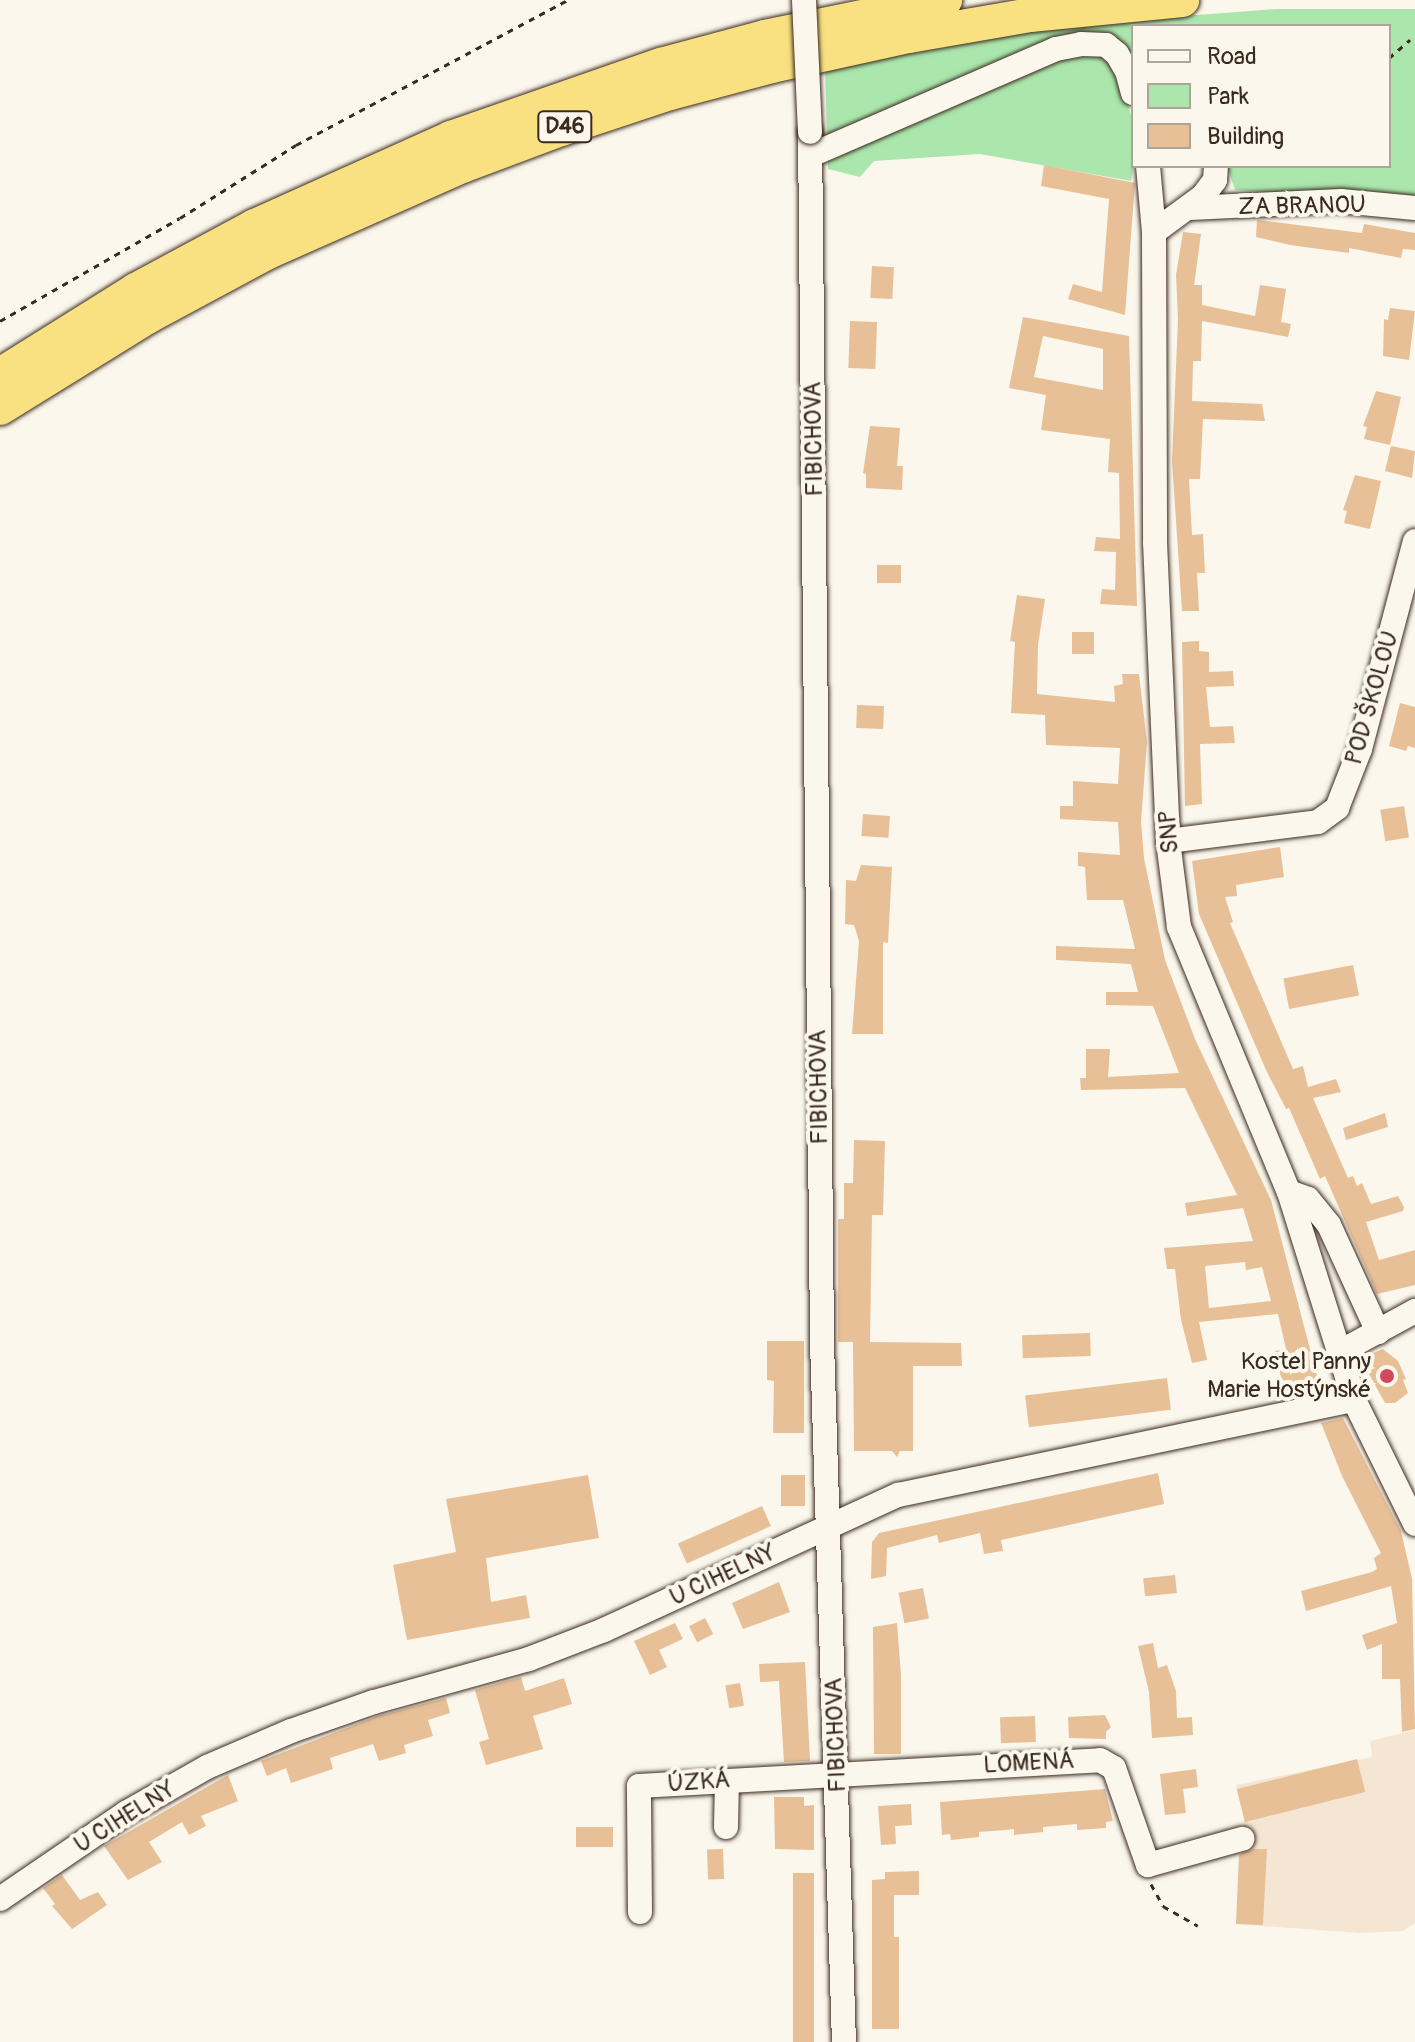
<!DOCTYPE html>
<html>
<head>
<meta charset="utf-8">
<style>
	body { margin:0 }
	#map { position:relative; width:1415px; height:2042px; overflow:hidden; background:#fbf7ec; font-family:Pangolin,sans-serif }
	div>[style] { position:absolute }
	.built>* { inset:0; background:#f5e6d3 }
	.green>* { inset:0; background:#abe7ad }
	.building>* { inset:0; background:#e8c098; transform-origin:0 0 }
	.path>* { height:3px; margin-top:-1.5px; transform-origin:0; background:repeating-linear-gradient(90deg,#3b2a1e 0 6px,transparent 0 12px) }
	.roads { filter:drop-shadow(0 0 2px #3b2a1e) drop-shadow(0 0 2px #3b2a1e) }
	.minor>* { height:24px; margin:-12px; padding:0 12px; transform-origin:12px; border-radius:12px; background:#fbf7ec }
	.highway>* { height:34px; margin:-17px; padding:0 17px; transform-origin:17px; border-radius:17px; background:#f9e181 }
	.bridges { filter:drop-shadow(0 0 2px #3b2a1e) drop-shadow(0 0 2px #3b2a1e) }
	.minor-bridge>* { height:24px; margin:-12px; padding:0 12px; transform-origin:12px; border-radius:12px; background:#fbf7ec }
	.dots>* { width:22px; height:22px; translate:-50% -50%; box-sizing:border-box; border:4px solid #fbf7ec; border-radius:50% }
	span { translate:-50% -50%; white-space:nowrap; text-align:center; line-height:1.15; -webkit-text-stroke:8px #fbf7ec; paint-order:stroke }
	.shield-label span { padding:2px 6px; background:#fbf7ec; border:2px solid; border-radius:6px; -webkit-text-stroke-width:0 }
	.shield-label { font-size:22px; color:#3b2a1e; font-weight:700 }
	.street-label { font-size:24px; color:#3b2a1e }
	.poi-label { font-size:24px; color:#3b2a1e }
	.right { translate:-100% -50%; text-align:right }
	.legend { position:absolute; left:1131px; top:24px; width:260px; height:144px; box-sizing:border-box; background:#fbf7ec; border:2px solid #aea59a; margin:0; padding:10px 14px; list-style:none; font-size:24px; color:#3b2a1e }
	.legend li { display:flex; align-items:center; gap:16px; height:40px }
	.legend b { width:40px; border:2px solid #aea59a }
</style>
</head>
<body>
<div id="map">
	<div class="built">
		<i style="clip-path:polygon(1415px 1730px,1415px 1923px,1403px 1931px,1359px 1933px,1236px 1924px,1244px 1819px,1236px 1785px,1372px 1757px,1370px 1741px)"></i>
	</div>
	<div class="green">
		<i style="clip-path:polygon(1275px 9px,1415px 9px,1415px 201px,1235px 190px,1227px 166px,1389px 166px,1389px 26px,1133px 26px,1133px 72px,1115px 59px,1133px 122px,1134px 166px,1131px 181px,980px 154px,874px 161px,860px 177px,828px 169px,825px 68px,982px 37px,1119px 21px)"></i>
	</div>
	<div class="building">
		<i style="clip-path:polygon(1044px 165px,1135px 183px,1125px 315px,1068px 299px,1073px 284px,1102px 292px,1109px 199px,1041px 186px)"></i>
		<i style="clip-path:polygon(1257px 220px,1362px 233px,1364px 224px,1415px 233px,1415px 250px,1403px 249px,1401px 258px,1349px 248px,1349px 253px,1290px 245px,1256px 237px)"></i>
		<i style="clip-path:polygon(1183px 232px,1201px 234px,1194px 285px,1202px 285px,1202px 305px,1255px 316px,1260px 285px,1286px 289px,1281px 322px,1291px 324px,1288px 337px,1202px 321px,1201px 361px,1193px 361px,1192px 401px,1262px 404px,1265px 421px,1203px 419px,1200px 479px,1189px 479px,1192px 535px,1203px 534px,1205px 573px,1197px 573px,1199px 611px,1182px 611px,1172px 461px,1178px 319px,1176px 275px)"></i>
		<i style="left:872px;top:266px;width:22px;height:32px;rotate:3deg"></i>
		<i style="clip-path:polygon(1390px 308px,1415px 311px,1409px 360px,1383px 356px,1384px 319px,1388px 320px)"></i>
		<i style="clip-path:polygon(evenodd,1023px 317px,1129px 336px,1137px 606px,1100px 604px,1102px 589px,1115px 590px,1116px 552px,1094px 551px,1096px 537px,1120px 539px,1119px 473px,1108px 472px,1110px 439px,1041px 430px,1046px 395px,1009px 388px,1023px 317px,1043px 336px,1103px 349px,1103px 390px,1034px 377px,1043px 336px)"></i>
		<i style="left:850px;top:321px;width:27px;height:47px;rotate:2deg"></i>
		<i style="clip-path:polygon(1376px 391px,1401px 397px,1390px 445px,1364px 439px,1367px 427px,1363px 426px)"></i>
		<i style="clip-path:polygon(870px 426px,900px 428px,897px 466px,903px 466px,902px 490px,866px 488px,866px 474px,863px 473px)"></i>
		<i style="clip-path:polygon(1391px 446px,1415px 451px,1412px 478px,1385px 471px)"></i>
		<i style="clip-path:polygon(1355px 475px,1381px 481px,1370px 529px,1344px 523px,1347px 511px,1343px 510px)"></i>
		<i style="left:877px;top:565px;width:24px;height:18px"></i>
		<i style="clip-path:polygon(evenodd,1017px 595px,1045px 599px,1038px 645px,1037px 694px,1115px 702px,1114px 686px,1123px 684px,1122px 674px,1139px 674px,1147px 742px,1141px 822px,1144px 858px,1165px 960px,1195px 1039px,1271px 1200px,1321px 1391px,1286px 1399px,1275px 1351px,1286px 1349px,1278px 1314px,1199px 1322px,1207px 1360px,1192px 1363px,1181px 1320px,1175px 1269px,1167px 1269px,1164px 1248px,1253px 1241px,1243px 1208px,1187px 1216px,1185px 1203px,1237px 1195px,1185px 1088px,1081px 1090px,1080px 1078px,1086px 1078px,1086px 1049px,1110px 1049px,1108px 1077px,1179px 1073px,1153px 1006px,1106px 1005px,1106px 992px,1138px 992px,1131px 964px,1056px 960px,1056px 946px,1135px 949px,1123px 900px,1087px 900px,1085px 867px,1078px 866px,1078px 852px,1120px 855px,1118px 822px,1060px 819px,1060px 806px,1073px 806px,1073px 781px,1118px 784px,1120px 748px,1046px 745px,1045px 715px,1011px 713px,1015px 642px,1010px 641px,1017px 595px,1245px 1262px,1246px 1270px,1262px 1267px,1271px 1301px,1209px 1308px,1205px 1266px,1245px 1262px)"></i>
		<i style="left:1072px;top:632px;width:22px;height:22px"></i>
		<i style="clip-path:polygon(1199px 641px,1199px 651px,1209px 652px,1209px 672px,1233px 671px,1234px 686px,1206px 687px,1210px 727px,1233px 726px,1235px 743px,1200px 744px,1202px 804px,1185px 806px,1182px 642px)"></i>
		<i style="clip-path:polygon(1400px 703px,1415px 707px,1415px 748px,1408px 746px,1406px 751px,1389px 746px)"></i>
		<i style="left:857px;top:705px;width:27px;height:23px;rotate:2deg"></i>
		<i style="left:1404px;top:806px;width:32px;height:24px;rotate:81deg"></i>
		<i style="left:863px;top:814px;width:27px;height:22px;rotate:4deg"></i>
		<i style="clip-path:polygon(1280px 847px,1284px 877px,1236px 885px,1237px 896px,1225px 897px,1233px 922px,1230px 923px,1293px 1069px,1303px 1066px,1308px 1087px,1336px 1079px,1341px 1092px,1313px 1098px,1348px 1178px,1353px 1176px,1357px 1186px,1362px 1183px,1371px 1204px,1398px 1196px,1404px 1207px,1403px 1211px,1366px 1222px,1379px 1260px,1415px 1250px,1415px 1285px,1377px 1294px,1325px 1176px,1320px 1179px,1289px 1108px,1286px 1109px,1266px 1070px,1199px 914px,1192px 861px)"></i>
		<i style="clip-path:polygon(861px 865px,892px 867px,888px 943px,883px 942px,883px 1034px,852px 1034px,859px 941px,854px 925px,845px 924px,846px 880px,856px 881px)"></i>
		<i style="left:1353px;top:965px;width:31px;height:71px;rotate:79deg"></i>
		<i style="clip-path:polygon(1385px 1113px,1388px 1127px,1346px 1140px,1343px 1128px)"></i>
		<i style="clip-path:polygon(854px 1140px,885px 1141px,883px 1215px,872px 1215px,870px 1342px,961px 1343px,962px 1366px,913px 1366px,913px 1451px,900px 1451px,897px 1457px,892px 1451px,854px 1451px,853px 1342px,838px 1342px,838px 1219px,844px 1219px,844px 1183px,853px 1183px)"></i>
		<i style="left:1090px;top:1333px;width:23px;height:68px;rotate:88deg"></i>
		<i style="clip-path:polygon(767px 1341px,804px 1341px,804px 1433px,773px 1433px,774px 1381px,767px 1380px)"></i>
		<i style="clip-path:polygon(1383px 1349px,1398px 1361px,1406px 1379px,1403px 1380px,1408px 1393px,1395px 1403px,1385px 1403px,1369px 1374px,1372px 1372px,1367px 1363px,1371px 1354px)"></i>
		<i style="left:1167px;top:1378px;width:32px;height:143px;rotate:83deg"></i>
		<i style="clip-path:polygon(1343px 1418px,1401px 1531px,1412px 1579px,1415px 1729px,1402px 1732px,1400px 1679px,1382px 1679px,1382px 1644px,1367px 1650px,1362px 1635px,1397px 1623px,1391px 1586px,1306px 1611px,1301px 1591px,1372px 1572px,1377px 1569px,1374px 1558px,1381px 1553px,1342px 1476px,1321px 1423px)"></i>
		<i style="clip-path:polygon(1158px 1473px,1164px 1504px,1001px 1540px,1003px 1551px,984px 1554px,980px 1533px,939px 1543px,937px 1535px,887px 1548px,886px 1576px,871px 1579px,872px 1542px,879px 1533px)"></i>
		<i style="clip-path:polygon(588px 1475px,599px 1538px,486px 1558px,491px 1602px,526px 1595px,530px 1618px,407px 1640px,393px 1565px,456px 1552px,446px 1499px)"></i>
		<i style="left:781px;top:1475px;width:24px;height:31px"></i>
		<i style="left:762px;top:1506px;width:22px;height:92px;rotate:66deg"></i>
		<i style="left:1175px;top:1575px;width:18px;height:32px;rotate:84deg"></i>
		<i style="clip-path:polygon(779px 1582px,790px 1612px,743px 1629px,732px 1603px)"></i>
		<i style="left:923px;top:1588px;width:31px;height:25px;rotate:79deg"></i>
		<i style="left:705px;top:1618px;width:18px;height:18px;rotate:63deg"></i>
		<i style="clip-path:polygon(675px 1623px,683px 1639px,659px 1650px,667px 1667px,650px 1675px,634px 1641px)"></i>
		<i style="clip-path:polygon(897px 1623px,901px 1675px,901px 1754px,874px 1754px,873px 1627px)"></i>
		<i style="clip-path:polygon(1153px 1643px,1158px 1668px,1167px 1665px,1176px 1691px,1177px 1718px,1192px 1717px,1193px 1735px,1152px 1738px,1149px 1692px,1138px 1646px)"></i>
		<i style="clip-path:polygon(805px 1662px,810px 1761px,784px 1762px,779px 1681px,760px 1682px,759px 1664px)"></i>
		<i style="clip-path:polygon(521px 1677px,525px 1691px,564px 1678px,572px 1704px,533px 1716px,543px 1749px,486px 1765px,479px 1742px,489px 1739px,475px 1690px)"></i>
		<i style="left:740px;top:1683px;width:23px;height:15px;rotate:80deg"></i>
		<i style="clip-path:polygon(446px 1698px,450px 1713px,428px 1720px,433px 1736px,404px 1745px,406px 1753px,379px 1761px,373px 1744px,330px 1758px,333px 1769px,291px 1783px,286px 1768px,267px 1776px,261px 1761px,378px 1716px)"></i>
		<i style="clip-path:polygon(1105px 1715px,1111px 1727px,1106px 1732px,1106px 1739px,1069px 1738px,1068px 1717px)"></i>
		<i style="left:1035px;top:1716px;width:26px;height:35px;rotate:88deg"></i>
		<i style="left:1357px;top:1759px;width:34px;height:124px;rotate:76deg"></i>
		<i style="clip-path:polygon(1196px 1769px,1198px 1787px,1183px 1789px,1186px 1813px,1165px 1815px,1160px 1774px)"></i>
		<i style="clip-path:polygon(228px 1775px,238px 1801px,201px 1816px,206px 1826px,189px 1835px,182px 1822px,149px 1842px,162px 1862px,128px 1880px,104px 1846px)"></i>
		<i style="clip-path:polygon(1105px 1789px,1113px 1821px,1106px 1822px,1106px 1828px,1077px 1830px,1077px 1824px,1043px 1827px,1043px 1832px,1014px 1835px,1014px 1829px,1006px 1830px,979px 1832px,979px 1837px,951px 1840px,950px 1834px,942px 1835px,940px 1802px)"></i>
		<i style="clip-path:polygon(774px 1797px,804px 1797px,804px 1806px,814px 1805px,814px 1850px,775px 1849px)"></i>
		<i style="clip-path:polygon(911px 1804px,912px 1825px,895px 1826px,896px 1844px,881px 1845px,878px 1806px)"></i>
		<i style="left:613px;top:1827px;width:20px;height:37px;rotate:90deg"></i>
		<i style="left:723px;top:1849px;width:30px;height:16px;rotate:88deg"></i>
		<i style="clip-path:polygon(1253px 1849px,1267px 1849px,1263px 1925px,1236px 1924px,1239px 1855px)"></i>
		<i style="clip-path:polygon(919px 1871px,919px 1895px,894px 1895px,894px 1937px,899px 1937px,899px 2029px,872px 2029px,872px 1880px,885px 1879px,885px 1872px)"></i>
		<i style="left:814px;top:1873px;width:169px;height:21px;rotate:90deg"></i>
		<i style="clip-path:polygon(62px 1875px,80px 1900px,98px 1892px,107px 1905px,72px 1929px,52px 1906px,55px 1904px,43px 1888px)"></i>
	</div>
	<div class="path">
		<i style="left:1389px;top:58px;width:28px;rotate:-41deg"></i>
		<i style="left:0;top:321px;width:207px;rotate:-29.8deg"></i>
		<i style="left:180px;top:218px;width:137px;rotate:-32.2deg"></i>
		<i style="left:296px;top:145px;width:307px;rotate:-28.1deg"></i>
		<i style="left:1151px;top:1884px;width:25px;rotate:61deg"></i>
		<i style="left:1163px;top:1906px;width:40px;rotate:29.7deg"></i>
	</div>
	<div class="roads">
		<div class="minor">
			<i style="left:810px;top:132px;width:1211px;rotate:89.43deg"></i>
			<i style="left:822px;top:1343px;width:699px;rotate:88.2deg"></i>
			<i style="left:811px;top:155px;width:267px;rotate:-23.4deg"></i>
			<i style="left:1056px;top:49px;width:25px;rotate:-11deg"></i>
			<i style="left:1081px;top:44px;width:25px;rotate:2deg"></i>
			<i style="left:1106px;top:45px;width:14px;rotate:39deg"></i>
			<i style="left:1117px;top:54px;width:20px;rotate:60deg"></i>
			<i style="left:1127px;top:71px;width:23px;rotate:75deg"></i>
			<i style="left:1148px;top:166px;width:66px;rotate:84.8deg"></i>
			<i style="left:1154px;top:232px;width:310px;rotate:89.8deg"></i>
			<i style="left:1155px;top:542px;width:299px;rotate:87.5deg"></i>
			<i style="left:1168px;top:841px;width:87px;rotate:82.7deg"></i>
			<i style="left:1179px;top:927px;width:287px;rotate:67.5deg"></i>
			<i style="left:1289px;top:1192px;width:218px;rotate:72.6deg"></i>
			<i style="left:1354px;top:1400px;width:138px;rotate:63.8deg"></i>
			<i style="left:1190px;top:208px;width:151px;rotate:-2.7deg"></i>
			<i style="left:1341px;top:201px;width:74px;rotate:5.4deg"></i>
			<i style="left:1154px;top:232px;width:61px;rotate:-36.3deg"></i>
			<i style="left:1203px;top:196px;width:20px;rotate:-53deg"></i>
			<i style="left:1215px;top:180px;width:14px;rotate:-86deg"></i>
			<i style="left:1168px;top:841px;width:151px;rotate:-7.2deg"></i>
			<i style="left:1318px;top:822px;width:24px;rotate:-36deg"></i>
			<i style="left:1337px;top:808px;width:63px;rotate:-68.7deg"></i>
			<i style="left:1360px;top:749px;width:215px;rotate:-75.2deg"></i>
			<i style="left:1289px;top:1192px;width:20px;rotate:20deg"></i>
			<i style="left:1308px;top:1199px;width:33px;rotate:51deg"></i>
			<i style="left:1329px;top:1225px;width:118px;rotate:65.4deg"></i>
			<i style="left:1338px;top:1353px;width:88px;rotate:-28.6deg"></i>
			<i style="left:726px;top:1827px;width:46px;rotate:-88.8deg"></i>
			<i style="left:0;top:1899px;width:153px;rotate:-34.3deg"></i>
			<i style="left:126px;top:1813px;width:93px;rotate:-29.6deg"></i>
			<i style="left:207px;top:1767px;width:91px;rotate:-23.2deg"></i>
			<i style="left:291px;top:1731px;width:88px;rotate:-19.3deg"></i>
			<i style="left:374px;top:1702px;width:161px;rotate:-15.5deg"></i>
			<i style="left:529px;top:1659px;width:80px;rotate:-21.1deg"></i>
			<i style="left:604px;top:1630px;width:324px;rotate:-24.7deg"></i>
			<i style="left:898px;top:1495px;width:466px;rotate:-11.8deg"></i>
			<i style="left:640px;top:1912px;width:126px;rotate:-90.5deg"></i>
			<i style="left:639px;top:1786px;width:462px;rotate:-3.2deg"></i>
			<i style="left:1100px;top:1760px;width:16px;rotate:30deg"></i>
			<i style="left:1114px;top:1768px;width:103px;rotate:70.7deg"></i>
			<i style="left:1148px;top:1865px;width:98px;rotate:-15.5deg"></i>
		</div>
		<div class="highway">
			<i style="left:0;top:375px;width:160px;rotate:-32deg"></i>
			<i style="left:136px;top:290px;width:135px;rotate:-28.3deg"></i>
			<i style="left:255px;top:226px;width:215px;rotate:-24.2deg"></i>
			<i style="left:451px;top:138px;width:222px;rotate:-19.2deg"></i>
			<i style="left:661px;top:65px;width:108px;rotate:-15.1deg"></i>
			<i style="left:765px;top:37px;width:184px;rotate:-11.6deg"></i>
			<i style="left:0;top:408px;width:175px;rotate:-31.7deg"></i>
			<i style="left:149px;top:316px;width:135px;rotate:-28.3deg"></i>
			<i style="left:268px;top:252px;width:212px;rotate:-23.9deg"></i>
			<i style="left:462px;top:166px;width:106px;rotate:-20.5deg"></i>
			<i style="left:561px;top:129px;width:115px;rotate:-18.3deg"></i>
			<i style="left:670px;top:93px;width:106px;rotate:-14.8deg"></i>
			<i style="left:772px;top:66px;width:140px;rotate:-12.4deg"></i>
			<i style="left:909px;top:36px;width:123px;rotate:-9.8deg"></i>
			<i style="left:1030px;top:15px;width:153px;rotate:-5.6deg"></i>
		</div>
	</div>
	<div class="bridges">
		<div class="minor-bridge">
			<i style="left:804px;top:0;width:132px;rotate:87.4deg"></i>
		</div>
	</div>
	<div class="dots">
		<i style="left:1387px;top:1376px;background:#d1495b"></i>
	</div>
	<div class="shield-label">
		<span style="left:565px;top:127px">D46</span>
	</div>
	<div class="street-label">
		<span style="left:1302px;top:206px;rotate:-1deg">ZA BRANOU</span>
		<span style="left:814px;top:439px;rotate:-91deg">FIBICHOVA</span>
		<span style="left:1372px;top:698px;rotate:-74deg">POD ŠKOLOU</span>
		<span style="left:1169px;top:832px;rotate:-94deg">SNP</span>
		<span style="left:819px;top:1087px;rotate:-91deg">FIBICHOVA</span>
		<span style="left:723px;top:1575px;rotate:-25deg">U CIHELNY</span>
		<span style="left:836px;top:1735px;rotate:-92deg">FIBICHOVA</span>
		<span style="left:1029px;top:1763px;rotate:-3deg">LOMENÁ</span>
		<span style="left:699px;top:1782px;rotate:-4deg">ÚZKÁ</span>
		<span style="left:125px;top:1817px;rotate:-32deg">U CIHELNY</span>
	</div>
	<div class="poi-label">
		<span class="right" style="left:1371px;top:1376px">Kostel Panny<br>Marie Hostýnské</span>
	</div>
	<ul class="legend">
	<li><b style="height:10px;background:#fbf7ec"></b>Road</li>
	<li><b style="height:22px;background:#abe7ad"></b>Park</li>
	<li><b style="height:22px;background:#e8c098"></b>Building</li>
	</ul>
</div>
</body>
</html>
